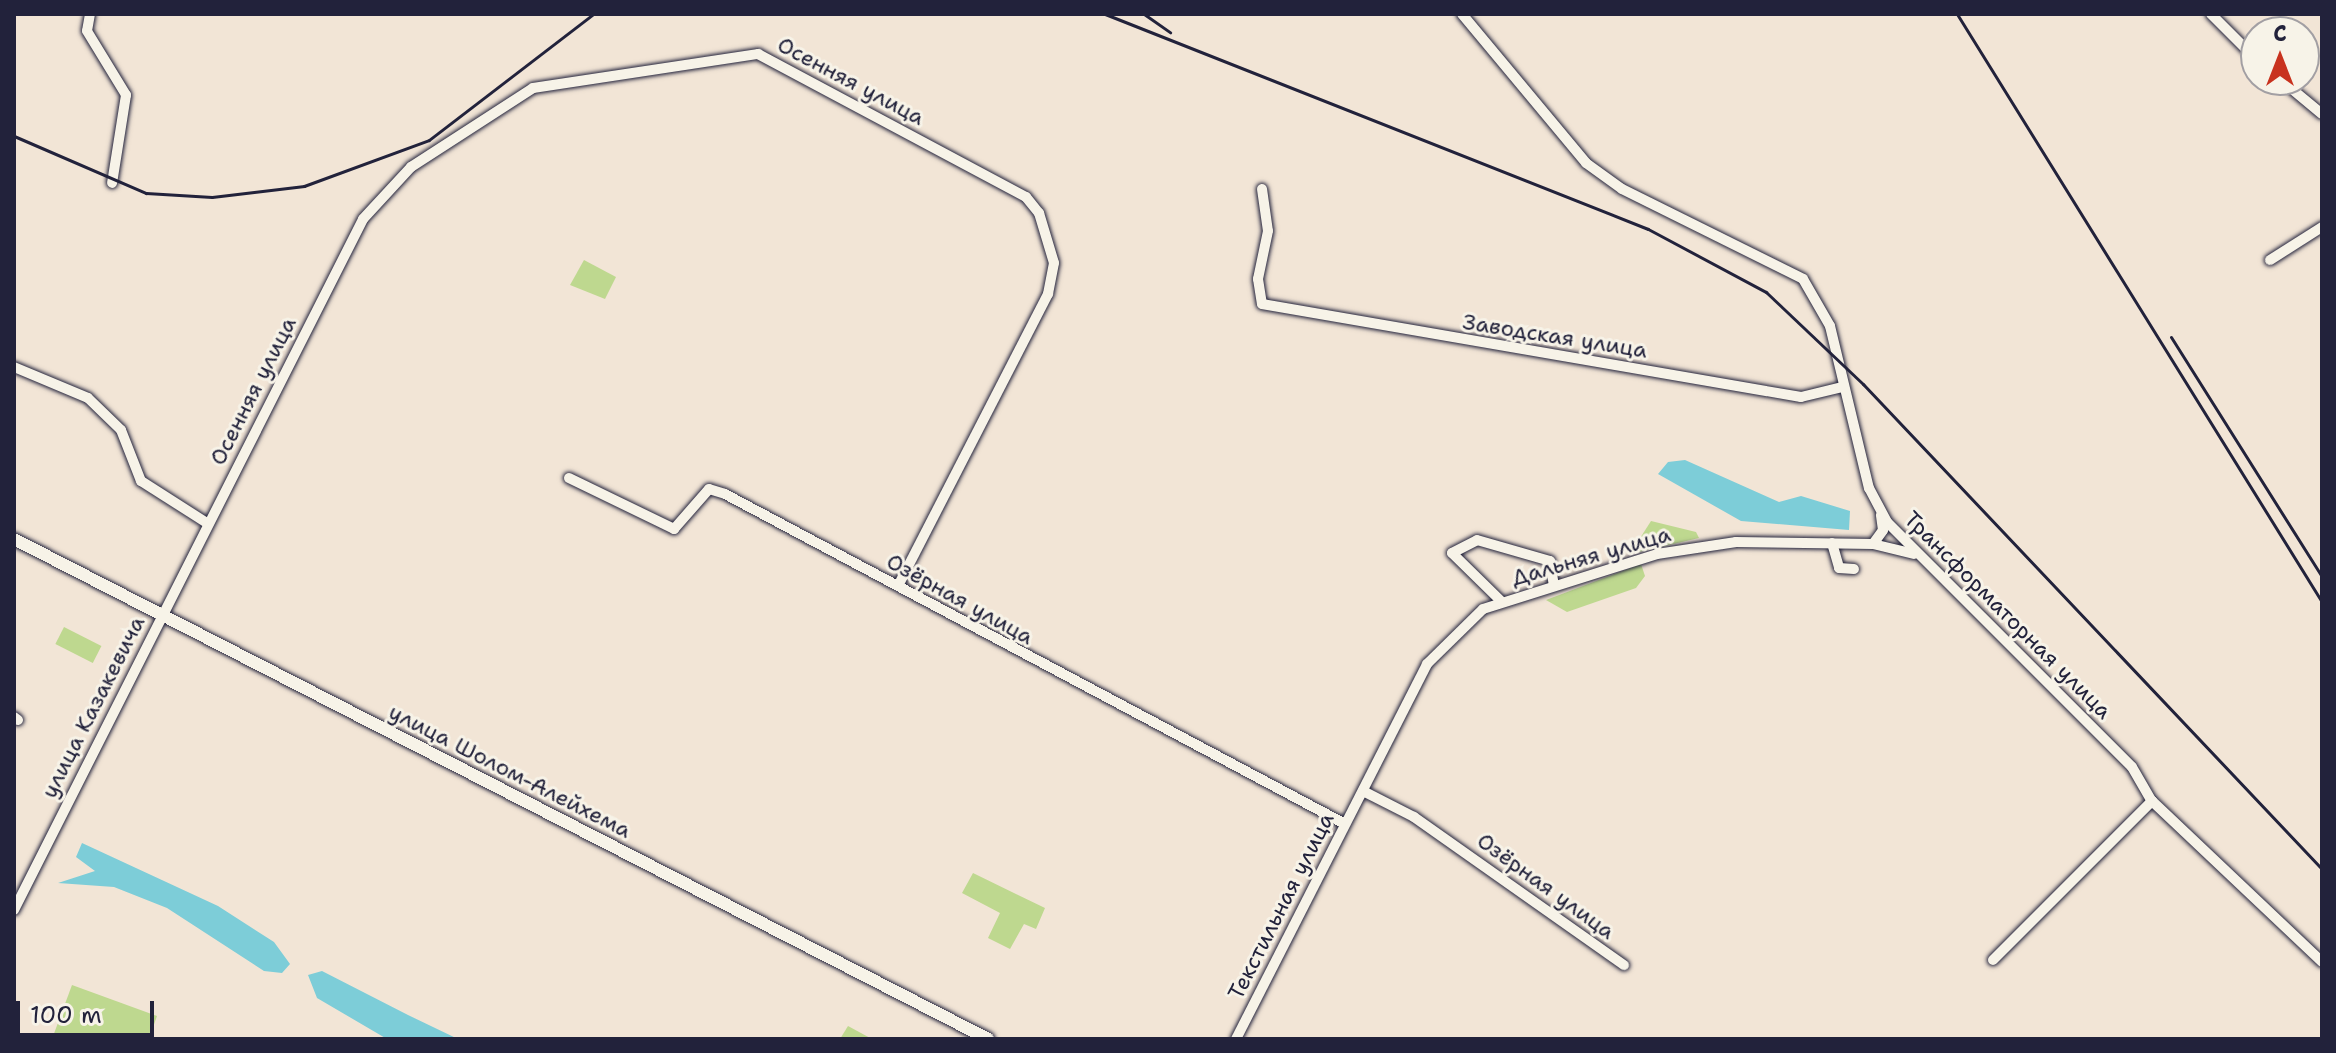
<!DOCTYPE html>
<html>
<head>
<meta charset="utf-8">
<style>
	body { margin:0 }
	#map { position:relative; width:2336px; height:1053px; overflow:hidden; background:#f2e5d6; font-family:"Shantell Sans",sans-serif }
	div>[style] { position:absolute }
	.green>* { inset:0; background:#bed88f; transform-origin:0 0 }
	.water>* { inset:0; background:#7dcdd8 }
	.roads { filter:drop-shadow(0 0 2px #22223b) drop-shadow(0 0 2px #22223b) }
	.minor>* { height:10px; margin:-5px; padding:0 5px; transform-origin:5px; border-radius:5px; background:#f7f3e8 }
	.major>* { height:12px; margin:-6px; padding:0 6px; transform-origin:6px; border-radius:6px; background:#f7f3e8 }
	.rail>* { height:3px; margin:-1.5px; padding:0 1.5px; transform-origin:1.5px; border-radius:1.5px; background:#22223b }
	span { translate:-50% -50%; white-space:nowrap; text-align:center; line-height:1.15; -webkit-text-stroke:6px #f7f3e8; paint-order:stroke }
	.street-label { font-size:22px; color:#22223b }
	.frame { position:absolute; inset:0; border:16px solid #22223b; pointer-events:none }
	.north { position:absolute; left:2240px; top:16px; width:80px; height:80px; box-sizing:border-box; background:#f7f3e8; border:2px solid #a29fa3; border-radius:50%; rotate:0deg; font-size:22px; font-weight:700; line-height:32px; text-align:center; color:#22223b }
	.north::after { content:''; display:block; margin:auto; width:28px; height:36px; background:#c8321e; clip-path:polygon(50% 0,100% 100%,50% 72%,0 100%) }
	.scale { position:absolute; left:16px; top:1001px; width:138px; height:36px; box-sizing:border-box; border:4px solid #22223b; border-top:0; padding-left:10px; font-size:24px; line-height:28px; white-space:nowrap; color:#22223b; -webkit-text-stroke:6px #f7f3e8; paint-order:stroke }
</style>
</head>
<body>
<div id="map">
	<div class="green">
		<i style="clip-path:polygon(584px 260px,616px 277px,605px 299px,570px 285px)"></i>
		<i style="clip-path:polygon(1651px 521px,1696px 532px,1699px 538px,1639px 552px,1635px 546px)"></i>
		<i style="clip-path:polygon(1641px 564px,1645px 576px,1636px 588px,1567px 612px,1546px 600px)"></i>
		<i style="left:64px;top:627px;width:42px;height:19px;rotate:27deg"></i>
		<i style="clip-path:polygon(973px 873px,1045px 908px,1036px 929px,1024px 924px,1010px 949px,988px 938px,1000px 913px,962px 893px)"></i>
		<i style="clip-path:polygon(72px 985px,157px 1016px,149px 1039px,52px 1039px)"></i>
		<i style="clip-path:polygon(848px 1026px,872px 1039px,840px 1039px)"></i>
	</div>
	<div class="water">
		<i style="clip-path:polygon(1685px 460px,1779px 502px,1801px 496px,1850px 511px,1849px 530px,1741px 521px,1658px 474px,1668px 462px)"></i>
		<i style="clip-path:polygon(82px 843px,218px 906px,274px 942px,290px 964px,282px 973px,264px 971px,167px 908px,114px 887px,58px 883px,95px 871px,76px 857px)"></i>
		<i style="clip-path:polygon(322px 971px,408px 1015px,458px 1039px,387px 1039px,317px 998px,308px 975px)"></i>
	</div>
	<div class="roads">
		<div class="minor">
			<i style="left:90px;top:14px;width:17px;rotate:100deg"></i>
			<i style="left:87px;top:31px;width:75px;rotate:58.6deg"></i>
			<i style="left:126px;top:95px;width:89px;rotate:99deg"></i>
			<i style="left:1462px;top:14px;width:194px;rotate:50.2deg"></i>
			<i style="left:1586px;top:163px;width:44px;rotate:35.8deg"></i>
			<i style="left:1622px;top:189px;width:202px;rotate:26.4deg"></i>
			<i style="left:1803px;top:279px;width:54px;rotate:60.1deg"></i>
			<i style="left:1830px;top:326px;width:167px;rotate:76.5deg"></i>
			<i style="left:1869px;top:488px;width:38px;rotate:62deg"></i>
			<i style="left:1887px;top:522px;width:346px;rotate:45deg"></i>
			<i style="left:2132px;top:767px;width:39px;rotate:60deg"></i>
			<i style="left:2152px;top:801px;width:234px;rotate:43.4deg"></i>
			<i style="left:2211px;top:14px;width:64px;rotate:45deg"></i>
			<i style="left:2281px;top:80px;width:53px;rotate:39.7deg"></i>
			<i style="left:1262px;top:189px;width:42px;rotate:81.9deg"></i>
			<i style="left:1268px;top:231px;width:49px;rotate:101.8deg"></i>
			<i style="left:1258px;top:279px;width:25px;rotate:81deg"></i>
			<i style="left:1262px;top:304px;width:547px;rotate:9.79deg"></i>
			<i style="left:1801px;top:397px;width:42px;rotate:-13.7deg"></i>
			<i style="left:2270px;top:260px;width:62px;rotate:-32.4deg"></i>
			<i style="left:14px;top:367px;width:80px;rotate:22.7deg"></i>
			<i style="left:88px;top:398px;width:46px;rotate:44.1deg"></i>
			<i style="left:121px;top:430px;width:55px;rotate:68.6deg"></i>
			<i style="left:141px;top:481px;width:78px;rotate:32.5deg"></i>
			<i style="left:569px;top:478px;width:117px;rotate:25.9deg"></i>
			<i style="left:674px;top:529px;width:53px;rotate:-48.8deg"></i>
			<i style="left:709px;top:489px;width:17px;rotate:17deg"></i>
			<i style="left:725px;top:494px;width:702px;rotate:28.02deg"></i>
			<i style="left:1832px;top:543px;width:26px;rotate:74deg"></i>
			<i style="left:1839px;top:568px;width:15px;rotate:4deg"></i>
			<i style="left:1873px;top:544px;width:17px;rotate:-54deg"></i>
			<i style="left:1883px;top:530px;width:15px;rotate:-98deg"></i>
			<i style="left:1502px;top:602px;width:70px;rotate:-135.6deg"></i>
			<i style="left:1452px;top:553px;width:28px;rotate:-27deg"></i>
			<i style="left:1477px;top:540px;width:76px;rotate:16deg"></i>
			<i style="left:1550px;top:561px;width:25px;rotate:81deg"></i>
			<i style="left:14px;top:717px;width:5px;rotate:37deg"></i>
			<i style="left:1363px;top:791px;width:57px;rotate:27deg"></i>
			<i style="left:1414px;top:817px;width:257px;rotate:35.2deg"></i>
			<i style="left:14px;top:910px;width:774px;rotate:-63.2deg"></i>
			<i style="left:363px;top:219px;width:71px;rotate:-47.3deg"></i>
			<i style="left:411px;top:167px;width:145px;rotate:-32.9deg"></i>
			<i style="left:533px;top:88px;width:228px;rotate:-8.6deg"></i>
			<i style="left:758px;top:54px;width:304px;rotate:28.1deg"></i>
			<i style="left:1026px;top:197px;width:21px;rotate:51deg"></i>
			<i style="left:1039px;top:213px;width:52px;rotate:73.3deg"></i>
			<i style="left:1054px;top:263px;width:32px;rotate:101deg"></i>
			<i style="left:1048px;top:294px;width:328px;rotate:117.2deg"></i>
			<i style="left:1993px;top:960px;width:225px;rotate:-45deg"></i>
			<i style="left:1236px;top:1039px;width:421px;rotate:-63deg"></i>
			<i style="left:1427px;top:664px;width:78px;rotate:-44.5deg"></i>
			<i style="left:1483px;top:609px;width:182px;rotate:-17.5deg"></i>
			<i style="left:1657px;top:554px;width:80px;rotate:-8.6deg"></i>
			<i style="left:1736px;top:542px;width:137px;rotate:0.8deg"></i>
			<i style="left:1873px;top:544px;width:42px;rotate:13.7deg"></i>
		</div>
		<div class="major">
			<i style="left:14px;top:539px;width:1095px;rotate:27.17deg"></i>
		</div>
	</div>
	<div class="rail">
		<i style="left:1105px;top:14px;width:584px;rotate:21.6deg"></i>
		<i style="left:1648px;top:229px;width:134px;rotate:28.1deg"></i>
		<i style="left:1766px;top:292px;width:134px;rotate:43.5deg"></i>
		<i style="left:1863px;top:384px;width:668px;rotate:46.58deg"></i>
		<i style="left:1144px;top:14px;width:32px;rotate:35deg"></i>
		<i style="left:1957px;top:14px;width:692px;rotate:58.17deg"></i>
		<i style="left:14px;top:136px;width:144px;rotate:23.4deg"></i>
		<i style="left:146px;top:193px;width:66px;rotate:3.5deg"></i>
		<i style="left:212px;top:197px;width:93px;rotate:-6.8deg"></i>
		<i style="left:304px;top:186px;width:133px;rotate:-20.2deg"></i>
		<i style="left:429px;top:140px;width:207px;rotate:-37.5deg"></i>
		<i style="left:2171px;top:337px;width:284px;rotate:57.8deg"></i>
	</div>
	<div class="street-label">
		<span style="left:851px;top:81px;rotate:28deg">Осенняя улица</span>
		<span style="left:1555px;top:336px;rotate:9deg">Заводская улица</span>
		<span style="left:253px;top:391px;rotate:-63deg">Осенняя улица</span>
		<span style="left:1591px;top:556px;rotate:-16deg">Дальняя улица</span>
		<span style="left:960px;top:599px;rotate:29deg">Озёрная улица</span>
		<span style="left:2008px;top:615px;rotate:45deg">Трансформаторная улица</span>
		<span style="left:93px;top:707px;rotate:-63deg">улица Казакевича</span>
		<span style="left:510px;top:771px;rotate:27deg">улица Шолом-Алейхема</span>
		<span style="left:1546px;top:886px;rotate:36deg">Озёрная улица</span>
		<span style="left:1281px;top:906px;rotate:-63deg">Текстильная улица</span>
	</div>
	<div class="frame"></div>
	<div class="north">С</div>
	<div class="scale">100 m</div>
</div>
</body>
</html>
